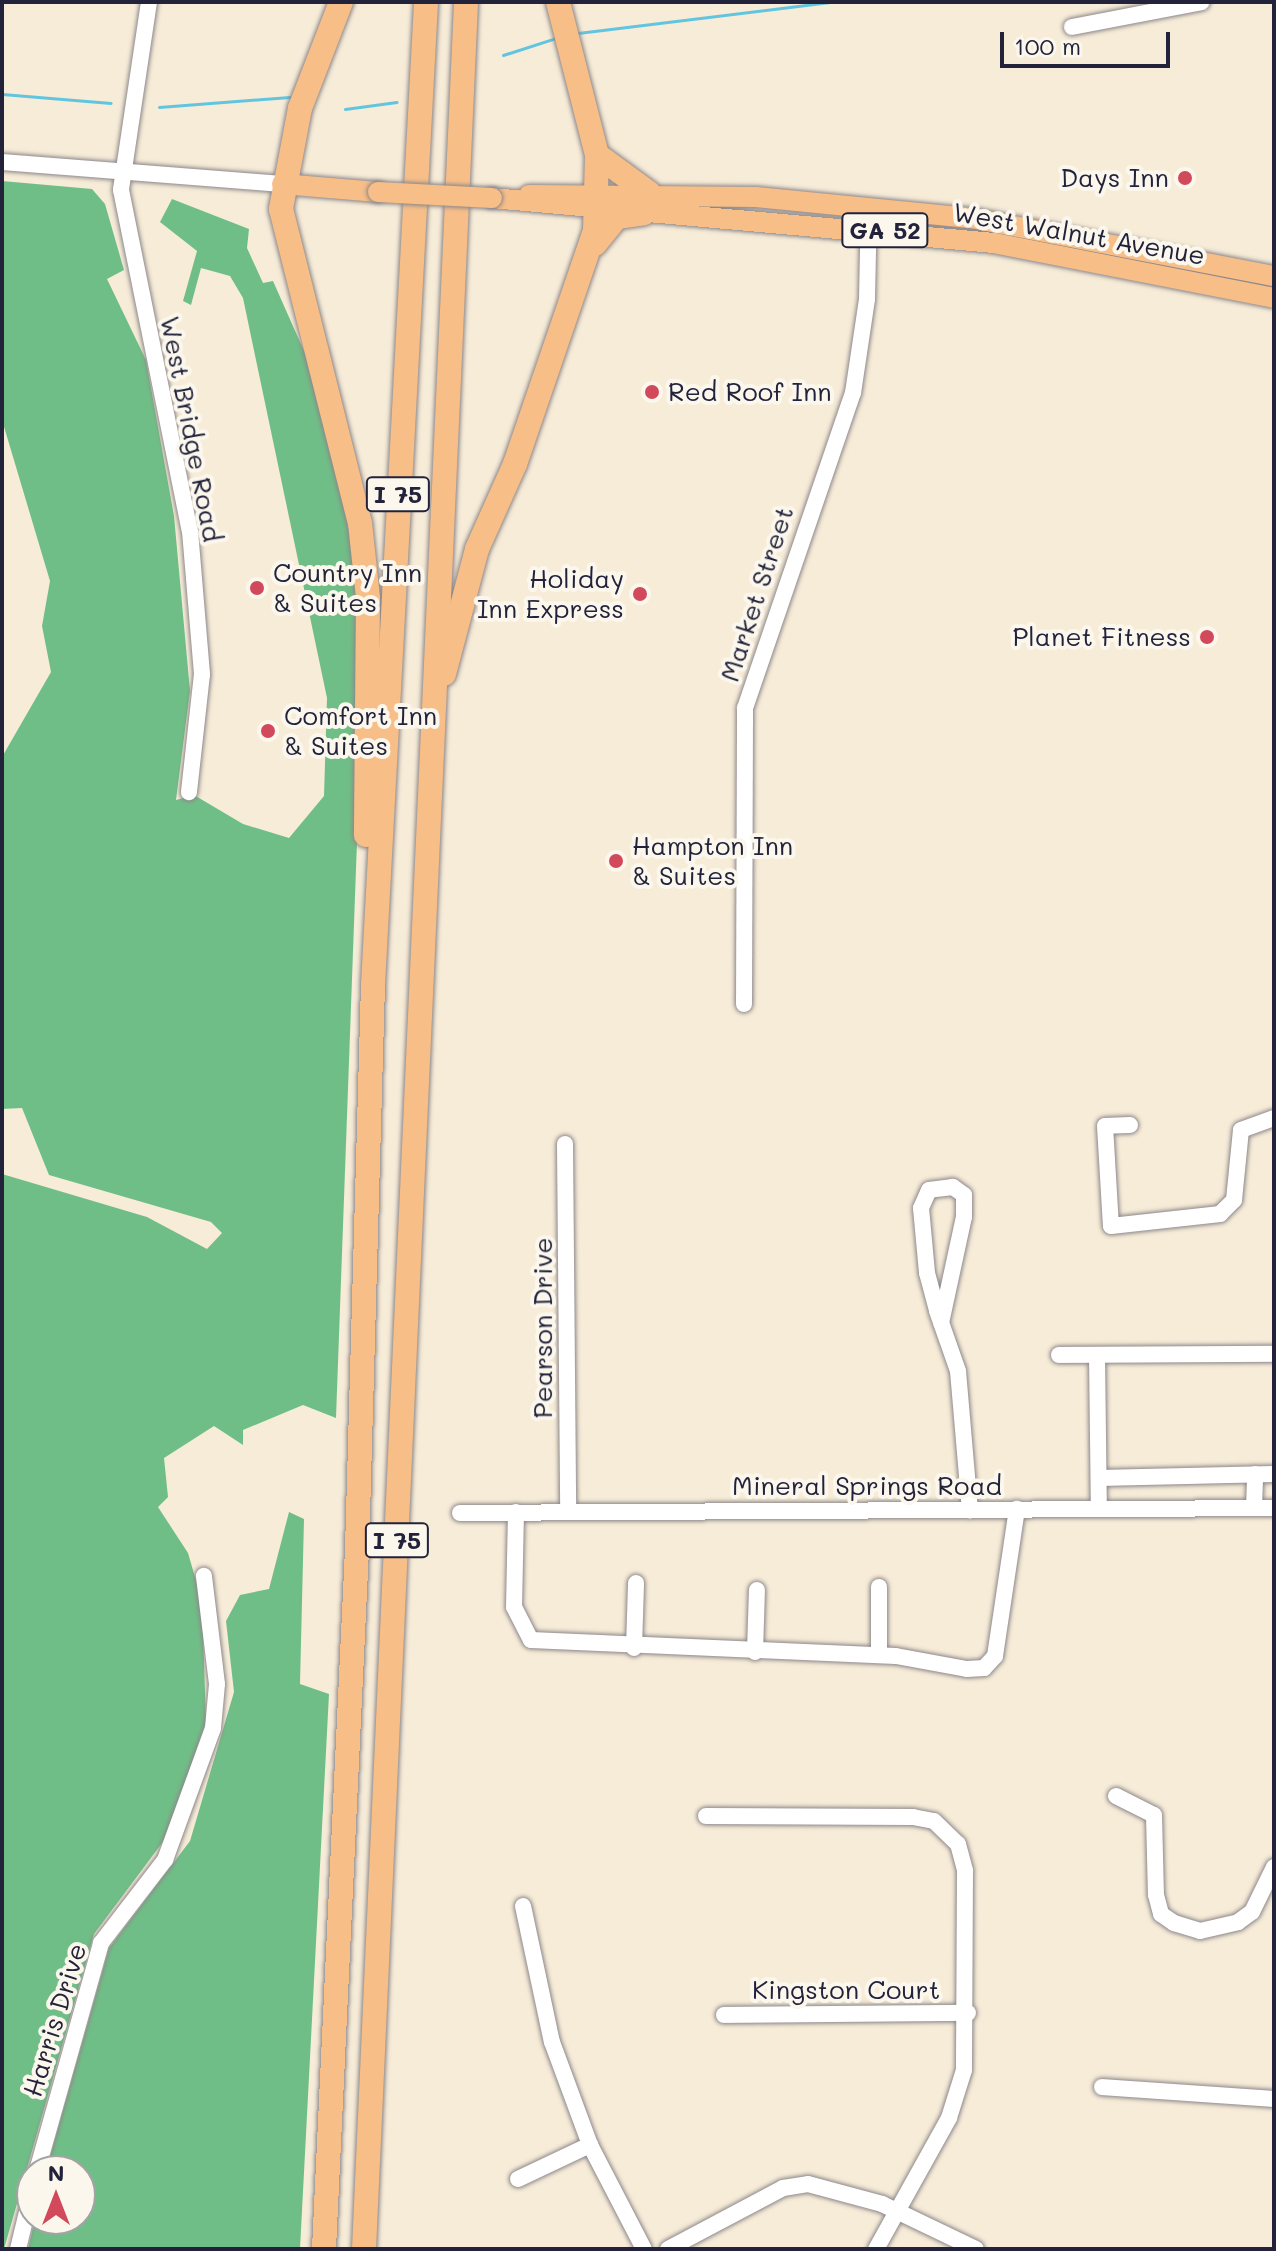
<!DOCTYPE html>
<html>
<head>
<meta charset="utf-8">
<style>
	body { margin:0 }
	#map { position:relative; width:1276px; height:2251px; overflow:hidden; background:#f7ecd8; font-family:Mali,sans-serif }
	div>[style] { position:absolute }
	.forest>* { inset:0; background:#70be87 }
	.stream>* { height:3px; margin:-1.5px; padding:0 1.5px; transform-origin:1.5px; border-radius:1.5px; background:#62c5e0 }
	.roads { filter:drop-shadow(0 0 2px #8c878a) drop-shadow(0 0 2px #8c878a) }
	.minor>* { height:16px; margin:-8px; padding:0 8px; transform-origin:8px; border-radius:8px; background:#fff }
	.major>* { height:20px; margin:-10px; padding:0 10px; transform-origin:10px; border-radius:10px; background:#f7be88 }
	.highway>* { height:24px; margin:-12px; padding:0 12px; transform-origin:12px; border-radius:12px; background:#f7be88 }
	.bridges { filter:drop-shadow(0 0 2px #8c878a) drop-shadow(0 0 2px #8c878a) }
	.major-bridge>* { height:20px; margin:-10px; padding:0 10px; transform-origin:10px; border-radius:10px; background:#f7be88 }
	.dots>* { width:22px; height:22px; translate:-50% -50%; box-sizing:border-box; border:4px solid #fbf7ec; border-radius:50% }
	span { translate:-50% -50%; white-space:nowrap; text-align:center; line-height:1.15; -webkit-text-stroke:8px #fbf7ec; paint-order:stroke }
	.shield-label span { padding:2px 6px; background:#fbf7ec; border:2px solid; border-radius:6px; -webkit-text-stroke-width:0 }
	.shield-label { font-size:24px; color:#22223b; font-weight:700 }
	.poi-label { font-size:26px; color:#22223b }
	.right { translate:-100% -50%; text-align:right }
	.left { translate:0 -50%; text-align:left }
	.street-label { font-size:26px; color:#22223b }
	.frame { position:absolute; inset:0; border:4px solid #22223b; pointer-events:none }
	.north { position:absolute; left:16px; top:2155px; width:80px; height:80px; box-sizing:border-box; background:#fbf7ec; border:2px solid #a4a2a5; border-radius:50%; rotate:0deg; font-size:22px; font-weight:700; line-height:32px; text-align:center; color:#22223b }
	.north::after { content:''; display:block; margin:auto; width:28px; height:36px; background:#d1495b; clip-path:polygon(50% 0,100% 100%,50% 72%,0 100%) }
	.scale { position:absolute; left:1000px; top:32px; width:170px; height:36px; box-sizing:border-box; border:4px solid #22223b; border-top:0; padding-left:10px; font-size:24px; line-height:28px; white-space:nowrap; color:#22223b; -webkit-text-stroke:6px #fbf7ec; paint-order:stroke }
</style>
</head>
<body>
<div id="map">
	<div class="forest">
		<i style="clip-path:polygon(2px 181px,92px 189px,105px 204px,124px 270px,107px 279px,146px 360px,174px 516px,190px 691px,176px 800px,194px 795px,243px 824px,289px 838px,324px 796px,327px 698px,243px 298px,230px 276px,201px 268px,191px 305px,183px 301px,197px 251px,160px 222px,172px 199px,249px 229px,247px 248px,263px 283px,273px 281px,312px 369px,343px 471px,364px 650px,336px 1418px,303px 1405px,243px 1430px,243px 1445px,214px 1426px,164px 1458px,168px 1497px,158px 1507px,188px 1553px,202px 1601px,206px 1722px,168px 1835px,94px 1934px,4px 2249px,2px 1174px,147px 1217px,207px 1249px,222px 1233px,211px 1222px,49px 1175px,22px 1108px,2px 1109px,2px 757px,51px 672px,42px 626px,50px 581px,2px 420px)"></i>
		<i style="clip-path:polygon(289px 1512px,304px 1519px,300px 1684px,329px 1694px,300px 2249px,28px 2249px,35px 2219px,80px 2219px,80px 2171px,46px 2171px,109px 1948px,190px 1841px,234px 1692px,226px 1621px,240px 1595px,269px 1589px)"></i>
	</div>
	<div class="stream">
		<i style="left:578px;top:33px;width:256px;rotate:-7deg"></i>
		<i style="left:503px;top:55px;width:56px;rotate:-17.8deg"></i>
		<i style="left:2px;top:94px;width:109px;rotate:4.7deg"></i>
		<i style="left:159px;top:107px;width:131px;rotate:-4.4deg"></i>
		<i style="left:345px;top:109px;width:52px;rotate:-7.7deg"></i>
	</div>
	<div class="roads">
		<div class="minor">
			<i style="left:149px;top:2px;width:190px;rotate:98.5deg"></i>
			<i style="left:121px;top:190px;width:348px;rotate:78.6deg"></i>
			<i style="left:190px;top:531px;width:144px;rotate:85.2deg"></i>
			<i style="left:202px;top:674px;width:119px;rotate:96.3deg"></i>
			<i style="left:1072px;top:27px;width:132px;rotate:-10.9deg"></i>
			<i style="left:2px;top:162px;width:281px;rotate:4.5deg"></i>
			<i style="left:744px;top:1004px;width:296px;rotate:-89.8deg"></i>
			<i style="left:745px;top:708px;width:333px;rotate:-71.1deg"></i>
			<i style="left:853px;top:393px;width:95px;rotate:-81.5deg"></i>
			<i style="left:867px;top:299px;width:92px;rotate:-88.8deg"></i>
			<i style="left:1130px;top:1125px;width:25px;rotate:178deg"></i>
			<i style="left:1105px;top:1126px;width:100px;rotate:86.6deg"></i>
			<i style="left:1111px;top:1226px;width:110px;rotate:-6.3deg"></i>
			<i style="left:1220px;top:1214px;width:20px;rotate:-45deg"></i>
			<i style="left:1234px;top:1200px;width:70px;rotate:-84.3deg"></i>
			<i style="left:1241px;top:1130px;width:35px;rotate:-20deg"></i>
			<i style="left:565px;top:1144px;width:368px;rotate:89.5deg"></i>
			<i style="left:941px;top:1323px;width:108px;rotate:-77.8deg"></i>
			<i style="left:964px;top:1217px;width:22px;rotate:-90deg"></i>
			<i style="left:964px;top:1195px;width:14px;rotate:-144deg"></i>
			<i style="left:953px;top:1187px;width:24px;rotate:173deg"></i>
			<i style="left:929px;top:1190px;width:20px;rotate:114deg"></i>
			<i style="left:921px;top:1208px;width:65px;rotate:84.7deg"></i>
			<i style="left:927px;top:1273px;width:39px;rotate:75deg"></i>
			<i style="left:937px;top:1311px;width:64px;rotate:70.7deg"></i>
			<i style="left:958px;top:1371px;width:140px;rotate:85.1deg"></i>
			<i style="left:1059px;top:1355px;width:215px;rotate:-0.3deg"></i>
			<i style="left:1097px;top:1355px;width:154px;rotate:89.3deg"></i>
			<i style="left:1099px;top:1478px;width:175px;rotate:-1.3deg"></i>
			<i style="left:1254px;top:1508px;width:34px;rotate:-88deg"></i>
			<i style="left:516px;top:1512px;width:95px;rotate:91.2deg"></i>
			<i style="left:514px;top:1607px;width:37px;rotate:63deg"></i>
			<i style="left:531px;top:1640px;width:365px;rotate:2.5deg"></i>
			<i style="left:896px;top:1656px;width:72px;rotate:10.4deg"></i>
			<i style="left:967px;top:1669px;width:17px;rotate:-3deg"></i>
			<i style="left:984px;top:1668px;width:16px;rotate:-47deg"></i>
			<i style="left:995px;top:1656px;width:149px;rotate:-81.5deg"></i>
			<i style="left:460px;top:1513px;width:814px;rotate:-0.35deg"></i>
			<i style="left:634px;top:1648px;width:65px;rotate:-88.2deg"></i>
			<i style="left:755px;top:1652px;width:62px;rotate:-88.2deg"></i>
			<i style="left:879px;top:1655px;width:68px;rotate:-90deg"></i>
			<i style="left:1116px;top:1796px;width:42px;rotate:26.6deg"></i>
			<i style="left:1154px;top:1815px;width:80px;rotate:88.6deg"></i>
			<i style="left:1156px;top:1895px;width:20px;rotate:75deg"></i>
			<i style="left:1161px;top:1914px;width:16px;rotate:35deg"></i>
			<i style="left:1174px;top:1923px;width:27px;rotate:17deg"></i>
			<i style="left:1200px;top:1931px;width:39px;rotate:-13deg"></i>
			<i style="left:1238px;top:1922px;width:17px;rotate:-36deg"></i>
			<i style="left:1252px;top:1912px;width:50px;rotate:-63.9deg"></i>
			<i style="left:706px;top:1816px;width:207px;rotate:0.3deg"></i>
			<i style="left:913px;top:1817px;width:21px;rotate:11deg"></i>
			<i style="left:934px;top:1821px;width:33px;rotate:44deg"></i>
			<i style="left:958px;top:1844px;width:28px;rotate:75deg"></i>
			<i style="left:965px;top:1871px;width:199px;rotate:90.3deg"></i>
			<i style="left:964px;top:2070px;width:50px;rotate:107.4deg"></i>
			<i style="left:949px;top:2118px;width:150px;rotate:119.1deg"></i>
			<i style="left:523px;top:1906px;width:139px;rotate:78deg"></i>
			<i style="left:552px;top:2042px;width:110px;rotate:69.7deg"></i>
			<i style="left:590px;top:2145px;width:117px;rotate:62.6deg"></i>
			<i style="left:724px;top:2015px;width:244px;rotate:-0.5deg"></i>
			<i style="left:1102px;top:2087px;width:172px;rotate:4deg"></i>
			<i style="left:37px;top:2171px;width:237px;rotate:-74.3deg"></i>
			<i style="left:101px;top:1943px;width:105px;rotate:-52.4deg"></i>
			<i style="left:165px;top:1860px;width:140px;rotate:-70deg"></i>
			<i style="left:213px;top:1728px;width:44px;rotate:-84.8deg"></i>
			<i style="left:217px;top:1684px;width:109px;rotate:-96.9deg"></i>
			<i style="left:518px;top:2179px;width:80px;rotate:-25.3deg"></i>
			<i style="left:18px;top:2249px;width:60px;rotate:-76.4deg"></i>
			<i style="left:668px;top:2249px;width:130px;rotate:-27.9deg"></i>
			<i style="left:783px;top:2188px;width:25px;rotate:-9deg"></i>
			<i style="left:808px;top:2184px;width:77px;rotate:15.1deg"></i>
			<i style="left:882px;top:2204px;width:104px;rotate:25.6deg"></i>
		</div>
		<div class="major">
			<i style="left:282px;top:184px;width:96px;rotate:4.8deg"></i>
			<i style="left:529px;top:195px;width:227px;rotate:0.5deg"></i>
			<i style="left:756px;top:197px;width:217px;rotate:5.6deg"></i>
			<i style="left:972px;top:218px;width:308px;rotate:10.9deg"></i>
			<i style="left:492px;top:198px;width:504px;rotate:5.12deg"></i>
			<i style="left:994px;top:243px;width:285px;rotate:11.1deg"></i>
		</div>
		<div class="highway">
			<i style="left:341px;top:2px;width:114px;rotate:111.1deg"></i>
			<i style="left:300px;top:108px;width:103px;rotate:100.7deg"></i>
			<i style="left:281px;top:209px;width:324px;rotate:75.9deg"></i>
			<i style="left:360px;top:523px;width:75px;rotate:83.9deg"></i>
			<i style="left:368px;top:598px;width:237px;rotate:90.5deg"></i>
			<i style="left:597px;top:155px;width:64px;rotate:36.2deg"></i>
			<i style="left:595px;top:244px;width:35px;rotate:-51deg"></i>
			<i style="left:617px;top:217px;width:27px;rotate:-8deg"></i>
			<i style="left:444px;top:674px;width:129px;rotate:-75.2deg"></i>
			<i style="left:477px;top:549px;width:93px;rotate:-65.9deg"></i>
			<i style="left:515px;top:464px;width:246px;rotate:-71.1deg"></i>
			<i style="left:595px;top:231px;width:76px;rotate:-88.5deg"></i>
			<i style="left:597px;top:155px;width:158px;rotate:-104.3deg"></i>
			<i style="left:324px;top:2249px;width:700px;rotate:-87.3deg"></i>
			<i style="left:357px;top:1550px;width:565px;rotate:-88.38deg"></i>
			<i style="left:373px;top:985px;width:984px;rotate:-86.91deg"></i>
			<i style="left:364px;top:2249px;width:2249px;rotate:-87.4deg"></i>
		</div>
	</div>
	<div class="bridges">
		<div class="major-bridge">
			<i style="left:378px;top:192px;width:114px;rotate:3deg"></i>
		</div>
	</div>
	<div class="dots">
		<i style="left:1185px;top:178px;background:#d1495b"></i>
		<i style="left:652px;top:392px;background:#d1495b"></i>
		<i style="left:257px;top:588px;background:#d1495b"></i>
		<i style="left:640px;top:594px;background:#d1495b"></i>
		<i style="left:1207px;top:637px;background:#d1495b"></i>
		<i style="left:268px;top:731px;background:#d1495b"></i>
		<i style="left:616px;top:861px;background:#d1495b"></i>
	</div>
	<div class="shield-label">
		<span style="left:885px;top:230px">GA 52</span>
		<span style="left:398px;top:494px">I 75</span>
		<span style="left:397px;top:1540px">I 75</span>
	</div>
	<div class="poi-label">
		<span class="right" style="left:1169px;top:178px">Days Inn</span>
		<span class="left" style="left:668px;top:392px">Red Roof Inn</span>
		<span class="left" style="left:273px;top:588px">Country Inn<br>&amp; Suites</span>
		<span class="right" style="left:624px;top:594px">Holiday<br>Inn Express</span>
		<span class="right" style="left:1191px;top:637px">Planet Fitness</span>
		<span class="left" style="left:284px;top:731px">Comfort Inn<br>&amp; Suites</span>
		<span class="left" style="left:632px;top:861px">Hampton Inn<br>&amp; Suites</span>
	</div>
	<div class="street-label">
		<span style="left:1079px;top:234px;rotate:10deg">West Walnut Avenue</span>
		<span style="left:191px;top:429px;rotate:79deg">West Bridge Road</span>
		<span style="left:757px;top:594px;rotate:-72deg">Market Street</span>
		<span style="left:543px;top:1328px;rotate:-90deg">Pearson Drive</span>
		<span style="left:867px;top:1486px">Mineral Springs Road</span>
		<span style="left:846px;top:1990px">Kingston Court</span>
		<span style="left:55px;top:2020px;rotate:-73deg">Harris Drive</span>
	</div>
	<div class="frame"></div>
	<div class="north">N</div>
	<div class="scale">100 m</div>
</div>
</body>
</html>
